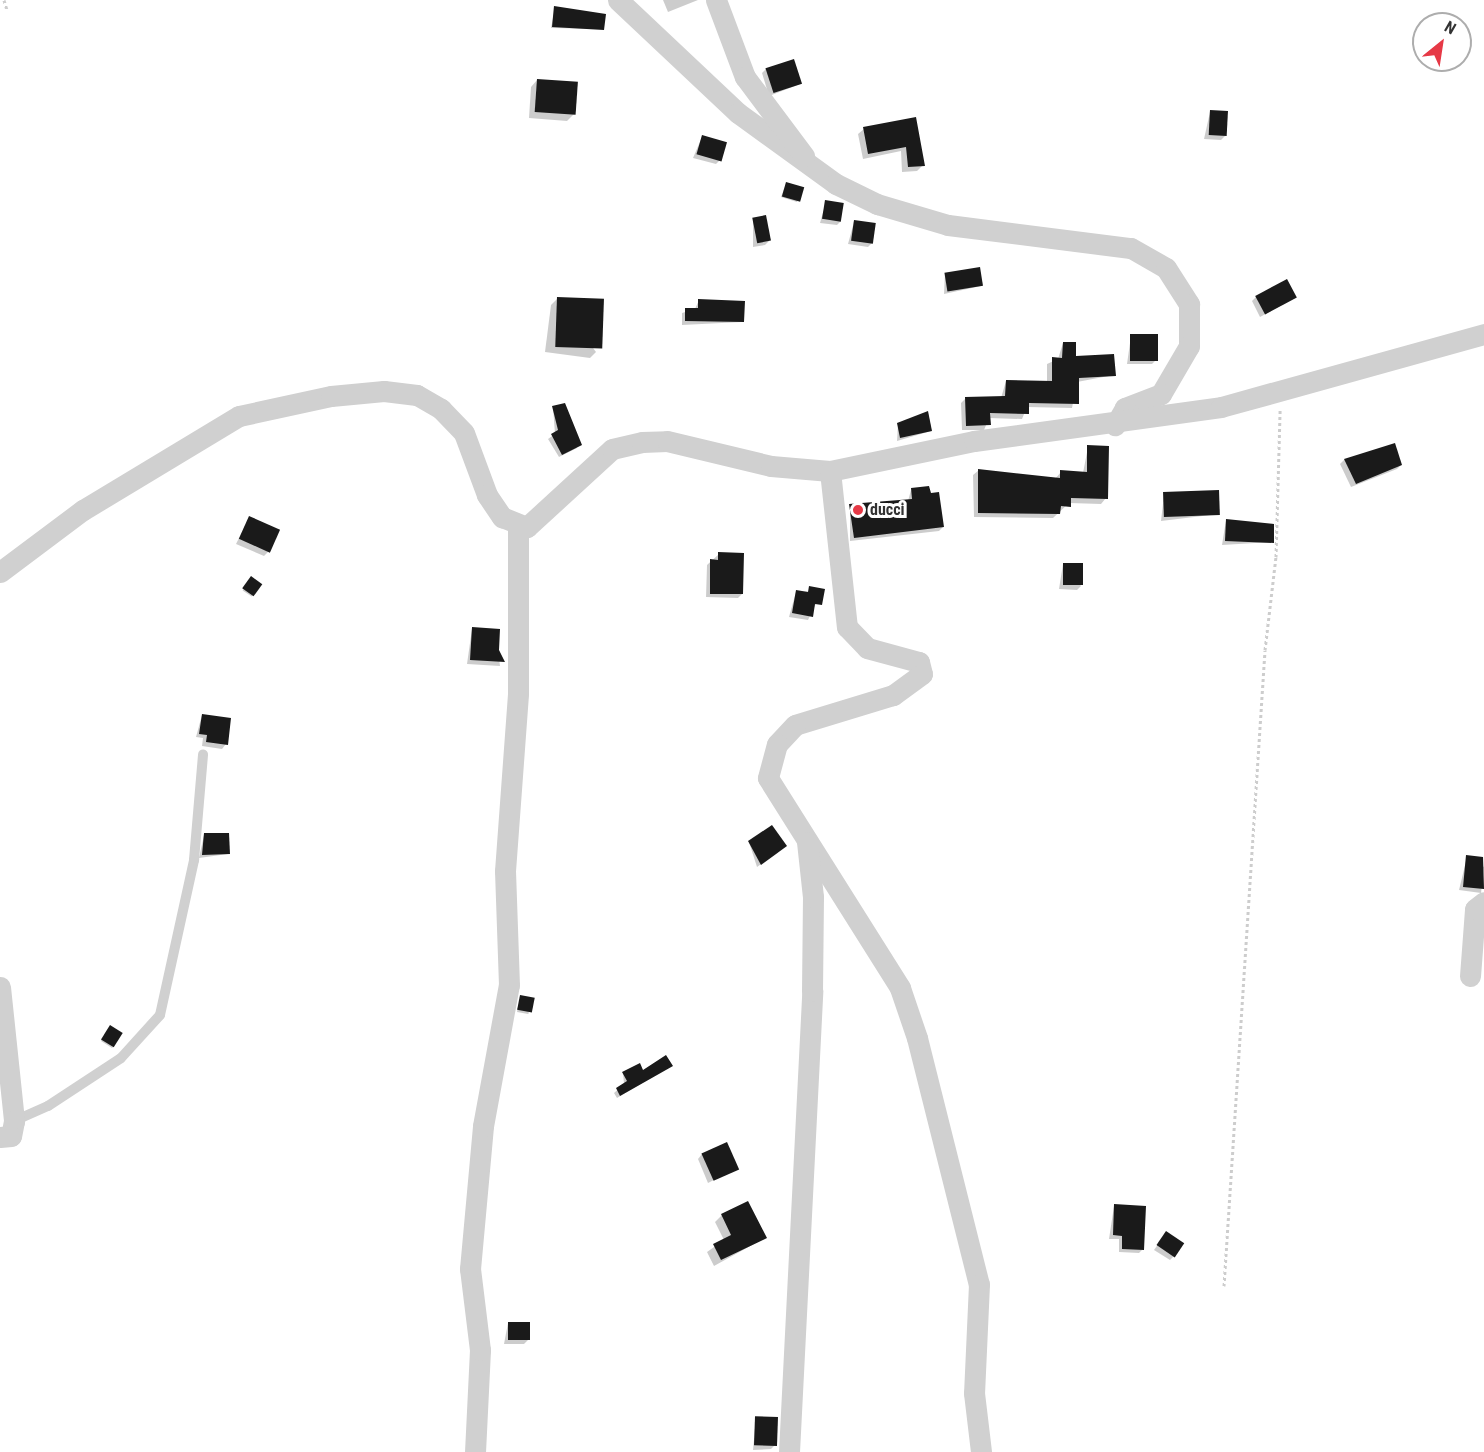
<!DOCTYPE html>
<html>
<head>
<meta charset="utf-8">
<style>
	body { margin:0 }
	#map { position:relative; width:1484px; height:1452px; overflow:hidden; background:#fff; font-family:"Roboto Condensed",sans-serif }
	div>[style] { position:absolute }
	.shadow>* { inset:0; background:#0003; transform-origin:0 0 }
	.building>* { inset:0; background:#1a1a1a; transform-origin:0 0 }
	.path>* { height:3px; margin-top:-1.5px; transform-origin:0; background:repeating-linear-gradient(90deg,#cdcdcd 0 3px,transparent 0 6px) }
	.lane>* { height:10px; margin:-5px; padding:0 5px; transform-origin:5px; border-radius:5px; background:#d0d0d0 }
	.street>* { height:21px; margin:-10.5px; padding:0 10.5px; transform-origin:10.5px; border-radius:10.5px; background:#d0d0d0 }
	.dots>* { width:16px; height:16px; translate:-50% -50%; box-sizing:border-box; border:3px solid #fff; border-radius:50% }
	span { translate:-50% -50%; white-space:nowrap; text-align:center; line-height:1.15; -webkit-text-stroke:6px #fff; paint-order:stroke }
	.poi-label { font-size:16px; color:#333; font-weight:700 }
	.left { translate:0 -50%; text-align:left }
	.north { position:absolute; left:1412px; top:12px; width:60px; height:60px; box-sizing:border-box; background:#fff; border:2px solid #adadad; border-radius:50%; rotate:30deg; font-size:16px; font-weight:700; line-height:24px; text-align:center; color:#333 }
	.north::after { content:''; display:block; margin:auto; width:21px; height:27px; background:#e63946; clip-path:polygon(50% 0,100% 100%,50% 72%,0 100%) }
</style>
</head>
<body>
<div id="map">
	<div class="shadow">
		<i style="clip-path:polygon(663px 0,698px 0,668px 12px)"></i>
		<i style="clip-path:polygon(555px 8px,603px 29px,551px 28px)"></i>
		<i style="clip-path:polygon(766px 69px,800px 84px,769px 96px,762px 73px)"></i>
		<i style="clip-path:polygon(537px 80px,574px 114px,567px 121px,529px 118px,531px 87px)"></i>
		<i style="clip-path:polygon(1210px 112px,1225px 136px,1221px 140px,1204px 139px)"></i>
		<i style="clip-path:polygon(915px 119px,923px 165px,917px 171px,902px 172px,901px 151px,863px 159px,858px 134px,864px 129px)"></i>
		<i style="clip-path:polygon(702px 137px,720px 160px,716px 164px,693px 158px)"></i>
		<i style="clip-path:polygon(786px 184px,802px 188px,797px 202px,781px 197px)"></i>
		<i style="clip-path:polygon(826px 202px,841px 221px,837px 225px,820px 223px)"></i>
		<i style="clip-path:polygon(753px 219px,769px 241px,765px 245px,753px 247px)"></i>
		<i style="clip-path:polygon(854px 222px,872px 243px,868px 247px,848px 244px)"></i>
		<i style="clip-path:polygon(945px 273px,981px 286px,944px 294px)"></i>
		<i style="clip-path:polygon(1256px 297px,1295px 298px,1260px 317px,1252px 301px)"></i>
		<i style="clip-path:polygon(557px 299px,596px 352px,590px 358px,545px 352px,551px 305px)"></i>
		<i style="clip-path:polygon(699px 300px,742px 322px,682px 325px,682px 313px,695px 309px)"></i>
		<i style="clip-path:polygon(1131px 336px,1156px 360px,1152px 364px,1127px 364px)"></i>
		<i style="clip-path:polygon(1063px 343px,1074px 357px,1114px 375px,1077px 382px,1072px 408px,1027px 407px,1022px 419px,989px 418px,984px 430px,962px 430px,961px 403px,966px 398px,1001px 398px,1006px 381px,1047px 382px,1047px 364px,1058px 359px)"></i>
		<i style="clip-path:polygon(553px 407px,577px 448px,559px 457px,548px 439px,555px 434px)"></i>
		<i style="clip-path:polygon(898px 424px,931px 431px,897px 441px)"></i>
		<i style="clip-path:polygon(1394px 445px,1401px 465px,1397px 469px,1351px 487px,1340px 464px,1344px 460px)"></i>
		<i style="clip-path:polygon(1088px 447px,1106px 498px,1101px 504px,1069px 503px,1053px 518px,974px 517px,973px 475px,979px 470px,1055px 479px,1061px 472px,1083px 473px)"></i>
		<i style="clip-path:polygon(911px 490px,943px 527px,939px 531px,850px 541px,850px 506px,908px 501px)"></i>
		<i style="clip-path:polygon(1164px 495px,1219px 514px,1161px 521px)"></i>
		<i style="clip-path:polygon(249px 518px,268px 552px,264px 556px,236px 544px)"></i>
		<i style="clip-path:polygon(1226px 520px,1272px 542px,1222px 545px)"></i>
		<i style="clip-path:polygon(719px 554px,742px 594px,738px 598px,706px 597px,707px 565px)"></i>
		<i style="clip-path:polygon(1063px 564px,1081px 586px,1077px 590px,1059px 589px)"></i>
		<i style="left:251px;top:578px;width:11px;height:15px;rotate:34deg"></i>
		<i style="clip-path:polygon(822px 591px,808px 620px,789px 617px,796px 592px)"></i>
		<i style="clip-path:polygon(472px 629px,498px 650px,500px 666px,467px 664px)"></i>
		<i style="clip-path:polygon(202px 715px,226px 744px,222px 749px,202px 746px,203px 738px,196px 737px)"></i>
		<i style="clip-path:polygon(204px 835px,228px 854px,199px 858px)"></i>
		<i style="clip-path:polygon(749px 842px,782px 849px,757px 867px)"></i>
		<i style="clip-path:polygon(1467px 857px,1484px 867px,1481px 893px,1459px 890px)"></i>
		<i style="clip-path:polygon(521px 996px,529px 1013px,528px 1014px,517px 1012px)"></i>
		<i style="clip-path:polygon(108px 1029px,114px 1046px,112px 1048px,101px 1041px)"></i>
		<i style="clip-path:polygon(671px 1066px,617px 1098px,614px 1093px,624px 1084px,623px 1073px)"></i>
		<i style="clip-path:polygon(702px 1154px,737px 1168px,708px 1183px,698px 1159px)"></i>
		<i style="clip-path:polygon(1114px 1206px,1143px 1249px,1139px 1253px,1119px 1252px,1119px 1239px,1109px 1239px)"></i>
		<i style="clip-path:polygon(722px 1215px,765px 1238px,714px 1266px,707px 1252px,724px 1240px,715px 1222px)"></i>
		<i style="clip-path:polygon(1166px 1233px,1174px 1256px,1170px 1260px,1154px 1250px)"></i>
		<i style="clip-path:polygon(508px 1323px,528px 1340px,524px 1344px,504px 1344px)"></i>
		<i style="clip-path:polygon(756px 1419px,775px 1445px,771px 1449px,753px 1450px)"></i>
	</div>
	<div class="building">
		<i style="clip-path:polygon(554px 6px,606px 14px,604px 30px,552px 27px)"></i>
		<i style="left:794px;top:59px;width:26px;height:30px;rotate:72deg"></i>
		<i style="left:537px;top:79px;width:41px;height:33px;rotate:4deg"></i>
		<i style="left:1210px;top:110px;width:18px;height:25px;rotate:3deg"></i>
		<i style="clip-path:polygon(916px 117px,925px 166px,908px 167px,906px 147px,868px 154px,863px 127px)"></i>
		<i style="left:702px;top:135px;width:26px;height:20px;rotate:16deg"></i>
		<i style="left:786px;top:182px;width:19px;height:15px;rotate:16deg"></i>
		<i style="left:825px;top:200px;width:19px;height:19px;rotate:9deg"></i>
		<i style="left:766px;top:215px;width:26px;height:14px;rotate:79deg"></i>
		<i style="left:854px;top:220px;width:22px;height:21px;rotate:8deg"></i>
		<i style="left:980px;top:267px;width:19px;height:36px;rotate:81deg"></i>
		<i style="left:1287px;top:279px;width:21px;height:36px;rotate:62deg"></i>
		<i style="left:557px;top:297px;width:47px;height:50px;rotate:2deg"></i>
		<i style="clip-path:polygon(698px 299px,745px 301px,744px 322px,685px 321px,685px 308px,698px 308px)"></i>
		<i style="left:1130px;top:334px;width:28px;height:27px"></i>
		<i style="clip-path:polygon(1063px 342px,1076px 342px,1076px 356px,1114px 354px,1116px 376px,1079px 378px,1079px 404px,1029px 403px,1029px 414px,990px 413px,991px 425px,966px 426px,965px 397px,1005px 396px,1006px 380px,1052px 381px,1052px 357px,1062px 358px)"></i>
		<i style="clip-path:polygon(565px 403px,582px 445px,562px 455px,551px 434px,558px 430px,552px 406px)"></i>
		<i style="clip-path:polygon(928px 411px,932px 431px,900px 438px,897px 423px)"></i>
		<i style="clip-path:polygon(1395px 443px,1402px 465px,1356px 484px,1344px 459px)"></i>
		<i style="clip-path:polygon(1087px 445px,1109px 446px,1108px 499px,1071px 498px,1071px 507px,1061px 506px,1060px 514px,978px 513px,978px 469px,1060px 478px,1060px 470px,1087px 472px)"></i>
		<i style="clip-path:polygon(929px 486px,931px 493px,939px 492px,944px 527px,854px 538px,849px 504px,912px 499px,911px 488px)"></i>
		<i style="left:1219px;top:490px;width:25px;height:56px;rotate:88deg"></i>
		<i style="left:249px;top:516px;width:34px;height:25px;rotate:24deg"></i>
		<i style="clip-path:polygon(1226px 519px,1274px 524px,1274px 543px,1225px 541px)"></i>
		<i style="clip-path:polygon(718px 552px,744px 553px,743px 594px,710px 594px,710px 559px,718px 560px)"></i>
		<i style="left:1063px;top:563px;width:20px;height:22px"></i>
		<i style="left:251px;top:576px;width:14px;height:15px;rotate:36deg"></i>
		<i style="clip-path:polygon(809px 586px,825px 589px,822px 605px,815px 604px,813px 617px,792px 613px,796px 590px,808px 592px)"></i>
		<i style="clip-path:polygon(472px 627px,500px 629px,499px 650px,505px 662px,470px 660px)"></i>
		<i style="clip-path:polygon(202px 714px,231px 718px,228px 745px,206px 742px,207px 735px,199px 734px)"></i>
		<i style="clip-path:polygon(772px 825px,787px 846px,761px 865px,748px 841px)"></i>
		<i style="clip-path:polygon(204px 833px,229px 833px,230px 854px,202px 855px)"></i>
		<i style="clip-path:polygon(1466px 855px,1483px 857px,1484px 889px,1463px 887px)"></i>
		<i style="left:520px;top:995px;width:15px;height:15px;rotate:11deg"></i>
		<i style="left:110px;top:1025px;width:15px;height:17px;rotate:32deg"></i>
		<i style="clip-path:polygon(666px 1055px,673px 1066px,620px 1096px,616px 1088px,627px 1081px,622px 1072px,640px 1063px,643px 1070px)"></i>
		<i style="left:727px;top:1142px;width:30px;height:28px;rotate:66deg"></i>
		<i style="clip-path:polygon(748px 1201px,767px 1238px,721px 1260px,713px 1244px,731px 1235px,721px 1214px)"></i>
		<i style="clip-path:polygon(1114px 1204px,1146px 1206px,1144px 1250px,1122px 1249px,1122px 1236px,1113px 1235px)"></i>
		<i style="left:1166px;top:1231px;width:22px;height:17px;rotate:34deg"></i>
		<i style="left:508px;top:1322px;width:22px;height:18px"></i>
		<i style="left:778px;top:1417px;width:29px;height:23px;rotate:92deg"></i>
	</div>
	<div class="path">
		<i style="left:4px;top:0;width:10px;rotate:73deg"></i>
		<i style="left:1224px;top:1286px;width:637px;rotate:-86.31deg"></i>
		<i style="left:1265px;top:650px;width:94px;rotate:-83.3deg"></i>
		<i style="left:1276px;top:557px;width:147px;rotate:-88.4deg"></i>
	</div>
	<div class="lane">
		<i style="left:14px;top:1121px;width:37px;rotate:-24deg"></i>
		<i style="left:48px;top:1106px;width:87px;rotate:-33.3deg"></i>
		<i style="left:121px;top:1058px;width:58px;rotate:-47.8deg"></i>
		<i style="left:160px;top:1015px;width:159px;rotate:-77.6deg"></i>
		<i style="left:194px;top:860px;width:106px;rotate:-85.1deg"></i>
	</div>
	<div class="street">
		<i style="left:618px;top:0;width:165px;rotate:43.3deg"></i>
		<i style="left:738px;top:113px;width:121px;rotate:35.9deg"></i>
		<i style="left:836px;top:184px;width:46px;rotate:26deg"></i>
		<i style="left:877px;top:204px;width:74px;rotate:16.5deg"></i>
		<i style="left:948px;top:225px;width:184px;rotate:7.2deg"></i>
		<i style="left:1131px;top:248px;width:40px;rotate:29.7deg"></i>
		<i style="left:1166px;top:268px;width:43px;rotate:57.4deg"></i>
		<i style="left:1189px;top:304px;width:42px;rotate:90deg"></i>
		<i style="left:1189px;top:346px;width:56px;rotate:120.3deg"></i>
		<i style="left:1161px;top:394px;width:39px;rotate:159deg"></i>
		<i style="left:1125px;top:408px;width:20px;rotate:120deg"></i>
		<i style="left:716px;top:0;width:82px;rotate:69.4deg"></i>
		<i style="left:745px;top:77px;width:99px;rotate:53.2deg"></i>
		<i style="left:830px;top:471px;width:157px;rotate:83.8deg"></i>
		<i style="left:847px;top:627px;width:29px;rotate:46deg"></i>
		<i style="left:867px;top:648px;width:54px;rotate:15.1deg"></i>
		<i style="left:919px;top:662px;width:12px;rotate:76deg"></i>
		<i style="left:922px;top:674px;width:36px;rotate:144deg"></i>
		<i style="left:893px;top:695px;width:102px;rotate:163deg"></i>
		<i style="left:795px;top:725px;width:26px;rotate:133deg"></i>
		<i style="left:777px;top:744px;width:35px;rotate:105deg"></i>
		<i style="left:768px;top:778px;width:248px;rotate:57.8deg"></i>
		<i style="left:900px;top:988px;width:53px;rotate:71.2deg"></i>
		<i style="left:917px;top:1038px;width:254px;rotate:75.9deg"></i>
		<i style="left:979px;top:1284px;width:109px;rotate:92.6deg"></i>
		<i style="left:974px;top:1393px;width:59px;rotate:83.2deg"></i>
		<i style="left:0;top:572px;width:104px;rotate:-36.8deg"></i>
		<i style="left:83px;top:510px;width:182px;rotate:-31.1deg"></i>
		<i style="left:239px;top:416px;width:94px;rotate:-12.3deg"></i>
		<i style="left:331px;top:396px;width:53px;rotate:-5.4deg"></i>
		<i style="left:384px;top:391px;width:33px;rotate:7deg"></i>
		<i style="left:417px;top:395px;width:28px;rotate:30deg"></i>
		<i style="left:441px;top:409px;width:33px;rotate:46deg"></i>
		<i style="left:464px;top:433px;width:66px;rotate:69.6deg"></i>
		<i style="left:487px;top:495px;width:27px;rotate:56deg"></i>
		<i style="left:502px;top:517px;width:27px;rotate:22deg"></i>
		<i style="left:527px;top:527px;width:115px;rotate:-42.5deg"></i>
		<i style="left:612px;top:449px;width:31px;rotate:-13deg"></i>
		<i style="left:642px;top:442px;width:25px;rotate:-2deg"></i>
		<i style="left:667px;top:441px;width:107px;rotate:13.5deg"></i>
		<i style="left:771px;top:466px;width:59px;rotate:4.8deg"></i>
		<i style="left:830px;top:471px;width:147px;rotate:-11.8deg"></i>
		<i style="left:974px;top:441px;width:249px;rotate:-7.8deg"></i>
		<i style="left:1221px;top:407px;width:273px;rotate:-15.5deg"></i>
		<i style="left:1470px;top:976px;width:67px;rotate:-85.7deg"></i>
		<i style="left:1475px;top:909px;width:11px;rotate:-38deg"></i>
		<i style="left:0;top:987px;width:135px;rotate:84deg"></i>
		<i style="left:14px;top:1121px;width:15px;rotate:101deg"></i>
		<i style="left:11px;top:1136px;width:11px;rotate:175deg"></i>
		<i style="left:475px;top:1452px;width:102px;rotate:-87.2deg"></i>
		<i style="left:480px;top:1350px;width:82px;rotate:-97deg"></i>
		<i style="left:470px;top:1269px;width:144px;rotate:-84.8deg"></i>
		<i style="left:483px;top:1126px;width:143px;rotate:-79.6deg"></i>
		<i style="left:509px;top:985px;width:114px;rotate:-92deg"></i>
		<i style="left:505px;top:871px;width:178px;rotate:-85.8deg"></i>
		<i style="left:518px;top:693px;width:167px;rotate:-90deg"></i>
		<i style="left:789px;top:1452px;width:462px;rotate:-87.1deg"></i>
		<i style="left:812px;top:991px;width:94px;rotate:-89.4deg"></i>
		<i style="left:813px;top:897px;width:55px;rotate:-96.2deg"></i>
	</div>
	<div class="dots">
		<i style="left:858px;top:510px;background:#e63946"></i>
	</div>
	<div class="poi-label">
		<span class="left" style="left:870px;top:510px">ducci</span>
	</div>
	<div class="north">N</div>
</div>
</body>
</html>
